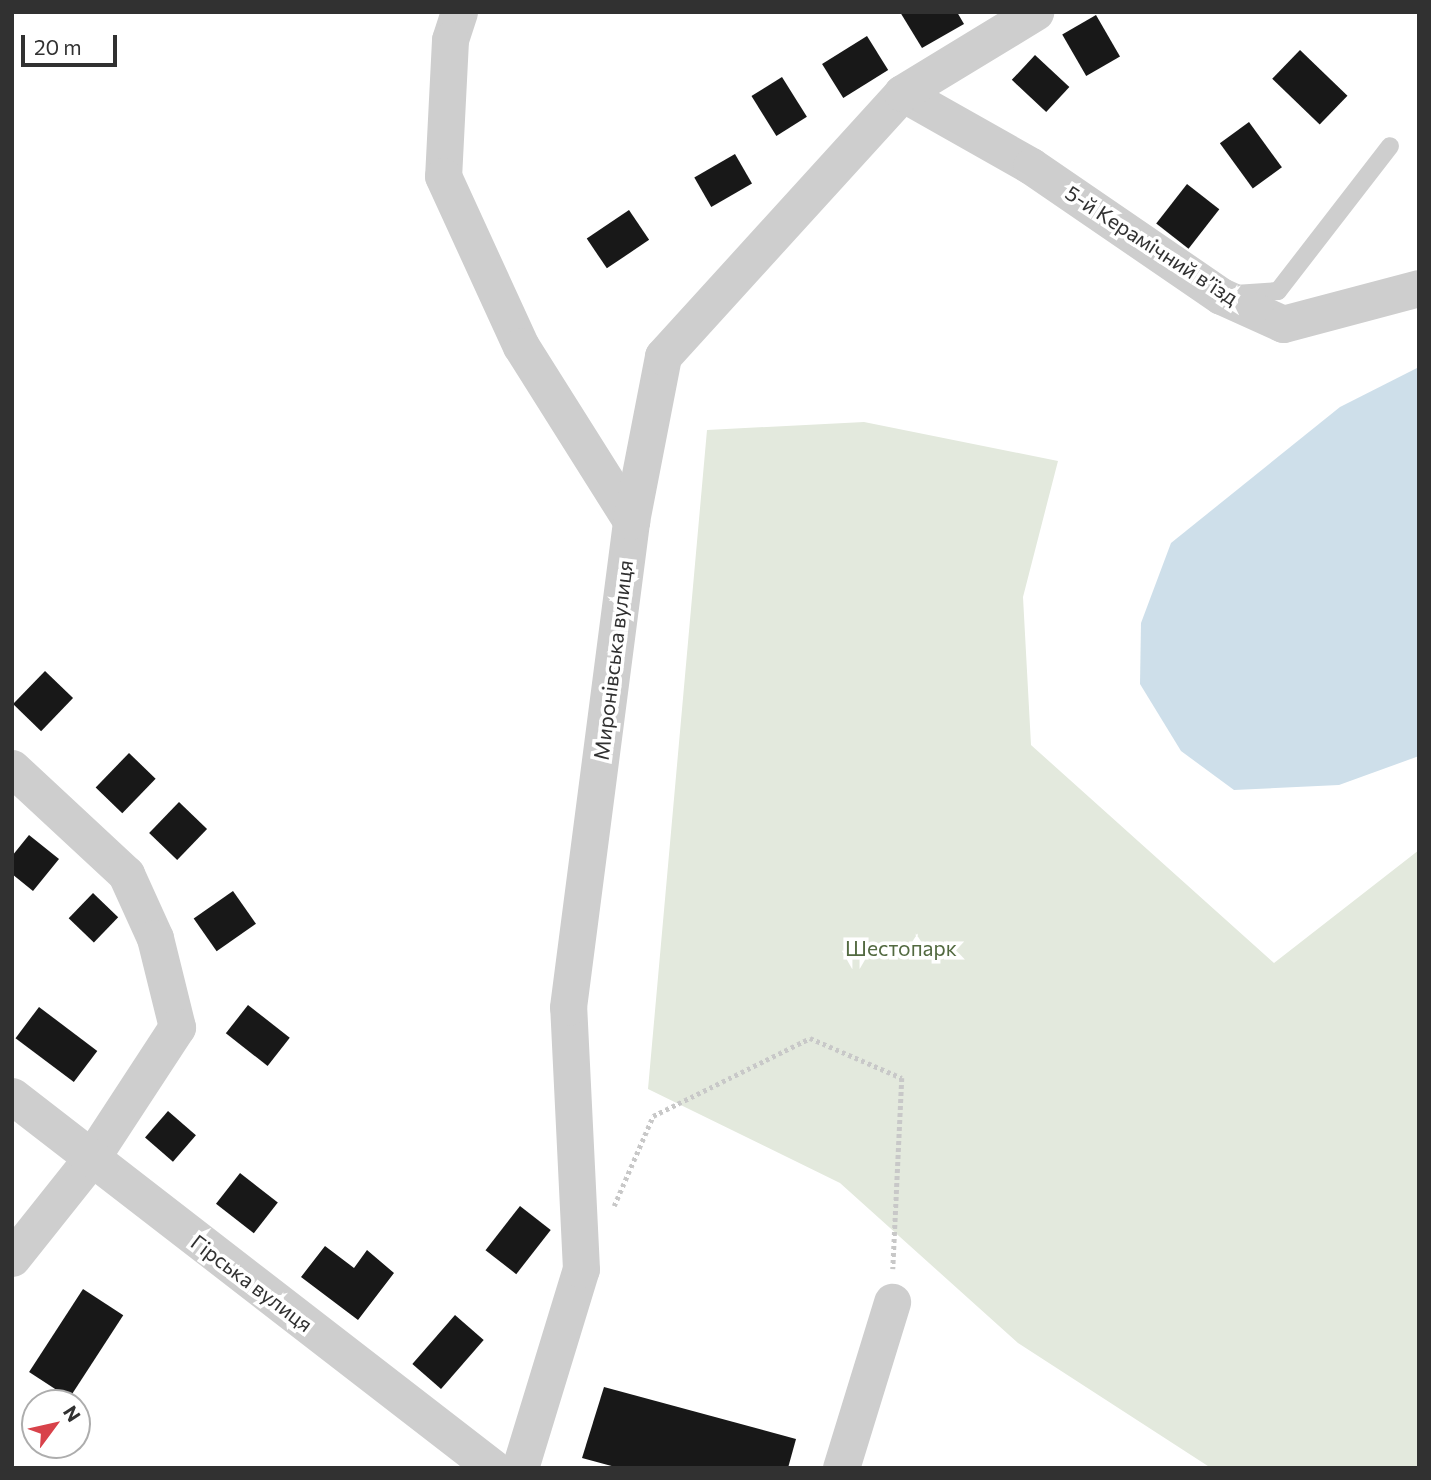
<!DOCTYPE html>
<html>
<head>
<meta charset="utf-8">
<style>
	body { margin:0 }
	#map { position:relative; width:1431px; height:1480px; overflow:hidden; background:#fff; font-family:Commissioner,sans-serif }
	div>[style] { position:absolute }
	.green>* { inset:0; background:#e3e9dd }
	.water>* { inset:0; background:#cedfea }
	.building>* { inset:0; background:#181818; transform-origin:0 0 }
	.path>* { height:4.5px; margin-top:-2.25px; transform-origin:0; background:repeating-linear-gradient(90deg,#c8c8c8 0 3.5px,transparent 0 7px) }
	.lane>* { height:18px; margin:-9px; padding:0 9px; transform-origin:9px; border-radius:9px; background:#cecece }
	.street>* { height:37px; margin:-18.5px; padding:0 18.5px; transform-origin:18.5px; border-radius:18.5px; background:#cecece }
	span { translate:-50% -50%; white-space:nowrap; text-align:center; line-height:1.15; -webkit-text-stroke:7px #fff; paint-order:stroke }
	.street-label { font-size:21px; color:#313131 }
	.park-label { font-size:21px; color:#536a41 }
	.frame { position:absolute; inset:0; border:14px solid #313131; pointer-events:none }
	.north { position:absolute; left:21px; top:1389px; width:70px; height:70px; box-sizing:border-box; background:#fff; border:2px solid #adadad; border-radius:50%; rotate:57deg; font-size:19px; font-weight:700; line-height:28px; text-align:center; color:#313131 }
	.north::after { content:''; display:block; margin:auto; width:24px; height:32px; background:#d8424a; clip-path:polygon(50% 0,100% 100%,50% 72%,0 100%) }
	.scale { position:absolute; left:21px; top:35px; width:96px; height:32px; box-sizing:border-box; border:4px solid #313131; border-top:0; padding-left:9px; font-size:21px; line-height:24px; white-space:nowrap; color:#313131; -webkit-text-stroke:5px #fff; paint-order:stroke }
</style>
</head>
<body>
<div id="map">
	<div class="green">
		<i style="clip-path:polygon(864px 422px,1058px 461px,1023px 597px,1031px 745px,1274px 963px,1419px 850px,1419px 1468px,1211px 1468px,1018px 1343px,840px 1183px,648px 1089px,707px 430px)"></i>
	</div>
	<div class="water">
		<i style="clip-path:polygon(1419px 367px,1419px 756px,1339px 785px,1234px 790px,1181px 751px,1140px 684px,1141px 623px,1171px 543px,1340px 407px)"></i>
	</div>
	<div class="building">
		<i style="clip-path:polygon(900px 12px,957px 12px,964px 24px,922px 48px)"></i>
		<i style="left:1096px;top:15px;width:48px;height:39px;rotate:60deg"></i>
		<i style="left:867px;top:36px;width:40px;height:53px;rotate:58deg"></i>
		<i style="left:1300px;top:50px;width:66px;height:40px;rotate:44deg"></i>
		<i style="left:1035px;top:55px;width:47px;height:34px;rotate:43deg"></i>
		<i style="left:782px;top:77px;width:47px;height:36px;rotate:58deg"></i>
		<i style="left:1249px;top:122px;width:56px;height:36px;rotate:54deg"></i>
		<i style="left:735px;top:154px;width:34px;height:47px;rotate:60deg"></i>
		<i style="left:1187px;top:184px;width:41px;height:50px;rotate:38deg"></i>
		<i style="left:629px;top:210px;width:36px;height:51px;rotate:56deg"></i>
		<i style="left:45px;top:671px;width:39px;height:46px;rotate:44deg"></i>
		<i style="left:129px;top:753px;width:37px;height:48px;rotate:44deg"></i>
		<i style="left:179px;top:802px;width:39px;height:43px;rotate:44deg"></i>
		<i style="clip-path:polygon(29px 835px,59px 859px,33px 891px,12px 874px,12px 856px)"></i>
		<i style="left:233px;top:891px;width:40px;height:48px;rotate:55deg"></i>
		<i style="left:93px;top:893px;width:35px;height:35px;rotate:44deg"></i>
		<i style="left:248px;top:1005px;width:53px;height:36px;rotate:38deg"></i>
		<i style="left:39px;top:1007px;width:73px;height:39px;rotate:37deg"></i>
		<i style="left:168px;top:1111px;width:37px;height:35px;rotate:41deg"></i>
		<i style="left:240px;top:1173px;width:48px;height:39px;rotate:38deg"></i>
		<i style="left:520px;top:1206px;width:39px;height:56px;rotate:38deg"></i>
		<i style="clip-path:polygon(325px 1246px,354px 1268px,367px 1250px,394px 1273px,358px 1320px,301px 1277px)"></i>
		<i style="left:83px;top:1289px;width:48px;height:99px;rotate:33deg"></i>
		<i style="left:455px;top:1315px;width:38px;height:65px;rotate:41deg"></i>
		<i style="clip-path:polygon(604px 1387px,796px 1439px,788px 1468px,619px 1468px,582px 1458px)"></i>
	</div>
	<div class="path">
		<i style="left:614px;top:1206px;width:98px;rotate:-66.6deg"></i>
		<i style="left:653px;top:1116px;width:175px;rotate:-26.4deg"></i>
		<i style="left:810px;top:1038px;width:100px;rotate:23.5deg"></i>
		<i style="left:902px;top:1078px;width:191px;rotate:92.7deg"></i>
	</div>
	<div class="lane">
		<i style="left:1235px;top:294px;width:43px;rotate:-4deg"></i>
		<i style="left:1278px;top:291px;width:183px;rotate:-52.3deg"></i>
	</div>
	<div class="street">
		<i style="left:459px;top:12px;width:29px;rotate:108deg"></i>
		<i style="left:450px;top:40px;width:136px;rotate:92.9deg"></i>
		<i style="left:443px;top:176px;width:187px;rotate:65.4deg"></i>
		<i style="left:521px;top:346px;width:207px;rotate:57.8deg"></i>
		<i style="left:902px;top:93px;width:148px;rotate:29.5deg"></i>
		<i style="left:1031px;top:166px;width:230px;rotate:34.4deg"></i>
		<i style="left:1221px;top:296px;width:68px;rotate:24.3deg"></i>
		<i style="left:1283px;top:324px;width:141px;rotate:-14.8deg"></i>
		<i style="left:12px;top:768px;width:156px;rotate:42.9deg"></i>
		<i style="left:126px;top:874px;width:70px;rotate:65.6deg"></i>
		<i style="left:155px;top:938px;width:92px;rotate:76.1deg"></i>
		<i style="left:177px;top:1027px;width:159px;rotate:123.2deg"></i>
		<i style="left:90px;top:1160px;width:125px;rotate:128.5deg"></i>
		<i style="left:12px;top:1096px;width:608px;rotate:37.72deg"></i>
		<i style="left:520px;top:1468px;width:208px;rotate:-73deg"></i>
		<i style="left:581px;top:1269px;width:262px;rotate:-92.8deg"></i>
		<i style="left:568px;top:1007px;width:490px;rotate:-82.6deg"></i>
		<i style="left:631px;top:521px;width:168px;rotate:-79deg"></i>
		<i style="left:663px;top:356px;width:355px;rotate:-47.7deg"></i>
		<i style="left:902px;top:93px;width:156px;rotate:-31.3deg"></i>
		<i style="left:841px;top:1468px;width:174px;rotate:-72.9deg"></i>
	</div>
	<div class="street-label">
		<span style="left:1152px;top:245px;rotate:33deg">5-й Керамічний в’їзд</span>
		<span style="left:613px;top:660px;rotate:-83deg">Миронівська вулиця</span>
		<span style="left:252px;top:1283px;rotate:37deg">Гірська вулиця</span>
	</div>
	<div class="park-label">
		<span style="left:901px;top:948px">Шестопарк</span>
	</div>
	<div class="frame"></div>
	<div class="north">N</div>
	<div class="scale">20 m</div>
</div>
</body>
</html>
